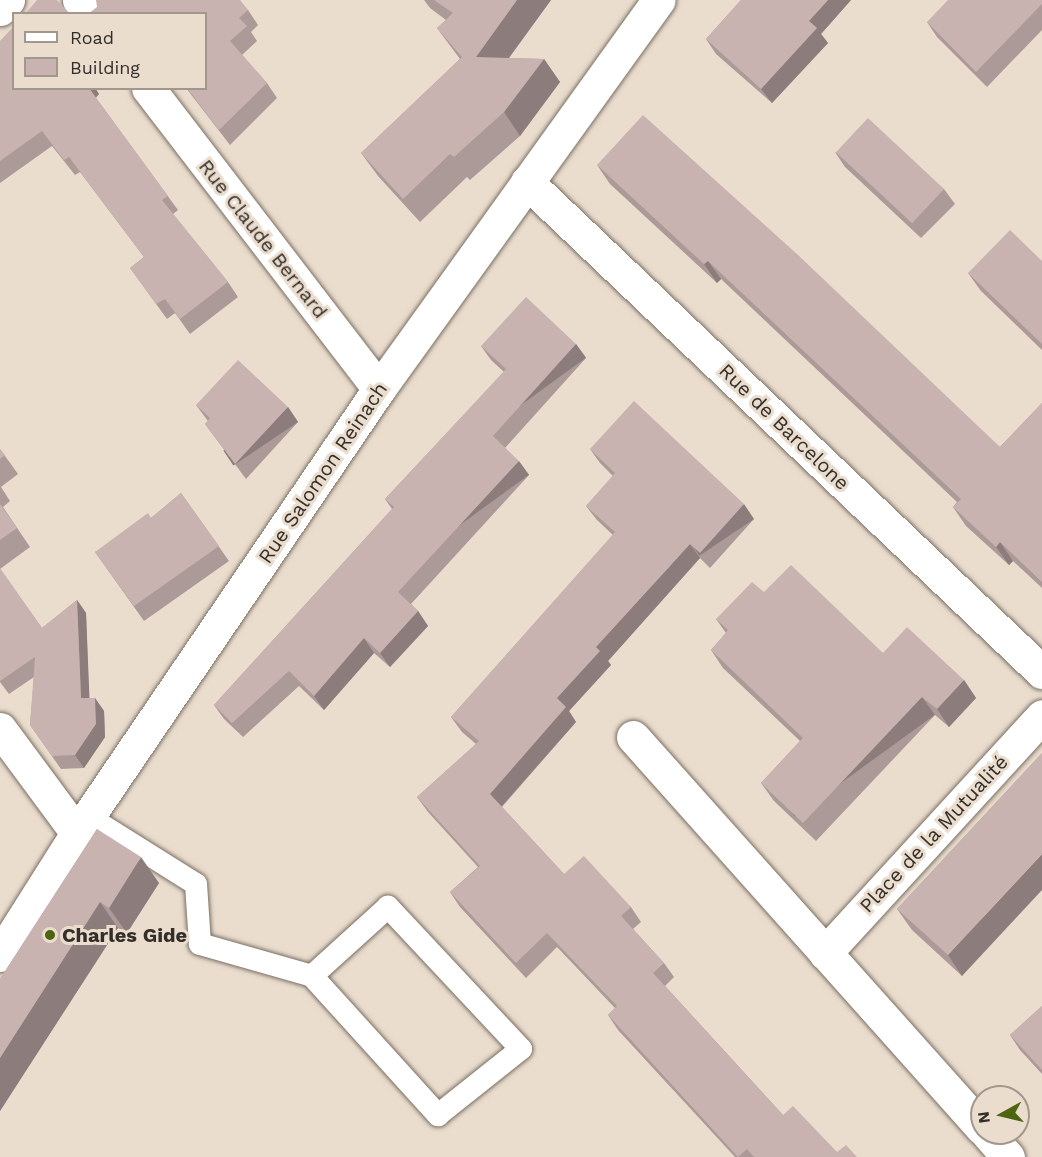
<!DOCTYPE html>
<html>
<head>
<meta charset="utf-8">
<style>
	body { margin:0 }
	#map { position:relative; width:1042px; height:1157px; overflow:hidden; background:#eaddce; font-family:"Work Sans",sans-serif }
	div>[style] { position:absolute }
	.roads { filter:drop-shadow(0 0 2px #7a6f62) drop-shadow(0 0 2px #7a6f62) }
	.service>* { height:22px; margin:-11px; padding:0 11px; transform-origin:11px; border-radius:11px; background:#fff }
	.minor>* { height:33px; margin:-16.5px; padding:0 16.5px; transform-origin:16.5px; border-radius:16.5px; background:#fff }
	.tertiary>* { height:33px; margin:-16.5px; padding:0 16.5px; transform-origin:16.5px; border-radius:16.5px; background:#fff }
	.wall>* { inset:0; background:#ac9a98 }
	.shaded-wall>* { inset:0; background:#8c7d7c; transform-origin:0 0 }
	.building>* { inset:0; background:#c8b3b1; transform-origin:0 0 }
	.dots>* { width:16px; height:16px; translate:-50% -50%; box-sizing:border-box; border:3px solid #eaddce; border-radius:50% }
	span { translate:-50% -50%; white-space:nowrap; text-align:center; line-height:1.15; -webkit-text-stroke:6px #eaddce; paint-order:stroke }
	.street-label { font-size:20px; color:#332e29 }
	.poi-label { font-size:20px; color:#332e29; font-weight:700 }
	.left { translate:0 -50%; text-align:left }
	.legend { position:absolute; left:12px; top:12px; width:195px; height:78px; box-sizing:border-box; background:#eaddce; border:2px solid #a1978c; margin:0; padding:8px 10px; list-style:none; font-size:18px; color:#332e29 }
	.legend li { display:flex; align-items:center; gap:12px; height:30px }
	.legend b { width:30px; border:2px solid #a1978c }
	.north { position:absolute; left:970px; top:1085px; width:60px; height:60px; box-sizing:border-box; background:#eaddce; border:2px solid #a1978c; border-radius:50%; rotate:262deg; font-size:16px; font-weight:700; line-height:24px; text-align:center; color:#332e29 }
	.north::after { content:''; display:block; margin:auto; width:21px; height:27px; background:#4d6411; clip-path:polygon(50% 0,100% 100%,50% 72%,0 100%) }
</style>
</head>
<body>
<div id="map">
	<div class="roads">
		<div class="service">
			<i style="left:89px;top:817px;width:126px;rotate:32.1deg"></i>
			<i style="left:196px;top:884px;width:60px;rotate:86.2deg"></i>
			<i style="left:200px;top:944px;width:116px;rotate:15.9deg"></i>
			<i style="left:312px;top:976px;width:188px;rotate:47.8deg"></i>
			<i style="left:438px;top:1115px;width:106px;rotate:-38.5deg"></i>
			<i style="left:521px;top:1049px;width:195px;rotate:-133.1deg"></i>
			<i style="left:388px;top:907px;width:103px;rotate:137.8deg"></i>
		</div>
		<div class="minor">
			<i style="left:79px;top:0;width:18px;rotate:52deg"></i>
			<i style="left:0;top:9px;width:12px;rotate:-48deg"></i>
			<i style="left:148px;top:88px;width:379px;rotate:52.5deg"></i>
			<i style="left:527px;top:182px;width:711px;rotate:43.58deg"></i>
			<i style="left:0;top:729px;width:129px;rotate:53.5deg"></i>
			<i style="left:633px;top:737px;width:524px;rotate:48.25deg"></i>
			<i style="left:825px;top:953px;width:321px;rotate:-47.5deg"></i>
			<i style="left:987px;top:1133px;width:32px;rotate:49deg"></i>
		</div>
		<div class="tertiary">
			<i style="left:0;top:955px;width:144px;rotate:-57.7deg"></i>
			<i style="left:77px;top:833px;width:537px;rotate:-55.78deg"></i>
			<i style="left:379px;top:389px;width:479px;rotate:-54.3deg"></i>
		</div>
	</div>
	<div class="wall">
		<i style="clip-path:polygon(424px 0,551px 0,509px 58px,544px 59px,560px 82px,520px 136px,470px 180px,467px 177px,420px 222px,378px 176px,361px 153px,460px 59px,437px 28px,446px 20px,430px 8px)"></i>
		<i style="clip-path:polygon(741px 0,851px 0,821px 34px,828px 43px,772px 103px,716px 54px,706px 39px)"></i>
		<i style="clip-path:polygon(1042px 0,1042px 30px,987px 87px,937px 37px,927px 22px)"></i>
		<i style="clip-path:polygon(248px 10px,258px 25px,251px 32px,257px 41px,242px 55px,267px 83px,277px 98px,230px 145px,186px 88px,206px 88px,206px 14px)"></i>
		<i style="clip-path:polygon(0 41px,14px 88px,95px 88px,99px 94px,96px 98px,178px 210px,173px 214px,228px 282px,238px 297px,190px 334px,175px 313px,167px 319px,130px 268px,144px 257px,80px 172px,75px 175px,52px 146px,0 183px)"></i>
		<i style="clip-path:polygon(835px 152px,944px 189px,955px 204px,921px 238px,845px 167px)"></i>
		<i style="clip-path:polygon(597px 165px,1000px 447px,1042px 403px,1042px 588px,1013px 561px,1009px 565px,966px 526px,953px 507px,957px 502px,721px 279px,717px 283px,610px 184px)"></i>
		<i style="clip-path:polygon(1042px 261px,1042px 350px,981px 291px,968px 273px)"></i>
		<i style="clip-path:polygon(576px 344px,586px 358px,505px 448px,529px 475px,411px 604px,418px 611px,428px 626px,390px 667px,374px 653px,324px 710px,299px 686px,243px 737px,224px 719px,214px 705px,392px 509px,385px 499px,504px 372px,491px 360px,481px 346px)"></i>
		<i style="clip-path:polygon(196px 405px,288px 407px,298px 422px,246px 479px,205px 424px,208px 421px)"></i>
		<i style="clip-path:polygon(0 449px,18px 474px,1px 487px,10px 501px,3px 507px,30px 547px,0 569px,42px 628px,77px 600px,86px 613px,89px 698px,95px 698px,104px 711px,105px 737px,84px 768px,61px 769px,30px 725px,34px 677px,9px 694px,0 682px)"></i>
		<i style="clip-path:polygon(590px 449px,754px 519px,710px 568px,700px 558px,608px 661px,611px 665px,569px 711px,576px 722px,502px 807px,564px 874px,631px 907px,641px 922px,633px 929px,664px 963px,674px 977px,665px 986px,783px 1115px,837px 1152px,857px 1157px,735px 1157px,618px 1030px,608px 1015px,615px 1008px,557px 947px,526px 978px,460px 907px,450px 892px,478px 867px,428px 812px,417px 797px,476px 744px,462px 732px,451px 717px,613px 535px,597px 520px,586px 506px,613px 476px,600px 463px)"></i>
		<i style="clip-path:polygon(181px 493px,229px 561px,144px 621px,95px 552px,151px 518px)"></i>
		<i style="clip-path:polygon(764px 592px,883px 653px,964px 680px,976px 698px,949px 727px,935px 715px,816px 841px,774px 801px,761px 783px,800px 741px,723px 668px,711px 650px,726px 633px,716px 619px)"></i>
		<i style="clip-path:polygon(1042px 753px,962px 976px,912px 930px,897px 909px)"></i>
		<i style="clip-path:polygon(97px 829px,159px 883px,127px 933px,118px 928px,0 1111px,0 979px)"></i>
		<i style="clip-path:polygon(1042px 1006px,1042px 1074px,1020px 1050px,1010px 1035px)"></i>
	</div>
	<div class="shaded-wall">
		<i style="clip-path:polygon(517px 0,551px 0,492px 81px,476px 57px)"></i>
		<i style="clip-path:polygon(828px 0,851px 0,821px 34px,828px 43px,772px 103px,761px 89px,809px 21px)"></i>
		<i style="clip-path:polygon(544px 59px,560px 82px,520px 136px,504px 112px)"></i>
		<i style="clip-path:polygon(89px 88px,95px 88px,99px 94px,95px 98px)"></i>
		<i style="clip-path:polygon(708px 261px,721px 279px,717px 283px,704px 264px)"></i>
		<i style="left:576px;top:344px;width:17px;height:124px;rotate:54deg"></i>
		<i style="left:288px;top:407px;width:18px;height:78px;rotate:56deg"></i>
		<i style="left:519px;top:461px;width:17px;height:178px;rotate:54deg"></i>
		<i style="left:744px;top:504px;width:18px;height:66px;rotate:56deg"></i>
		<i style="clip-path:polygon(1000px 542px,1013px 561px,1009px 565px,996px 547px)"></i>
		<i style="clip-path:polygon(690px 544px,700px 558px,608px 661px,611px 665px,569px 711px,576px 722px,500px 808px,490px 794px,557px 698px,596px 647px)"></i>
		<i style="clip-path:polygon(77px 600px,86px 613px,90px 711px,81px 698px)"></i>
		<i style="clip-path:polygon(418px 611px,428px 626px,390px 667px,380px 653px)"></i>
		<i style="clip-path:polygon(364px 638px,374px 653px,324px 710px,314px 696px)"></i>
		<i style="clip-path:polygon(964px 680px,976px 698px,949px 727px,937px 709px)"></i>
		<i style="left:922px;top:697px;width:22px;height:173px;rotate:54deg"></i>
		<i style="clip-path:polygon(95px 698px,104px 711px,105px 737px,84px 768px,75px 755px)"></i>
		<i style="clip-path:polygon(1042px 854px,1042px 890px,962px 976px,948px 955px)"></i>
		<i style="clip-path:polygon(141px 857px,159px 883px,127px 933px,109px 908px)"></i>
		<i style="clip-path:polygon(100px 902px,118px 928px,0 1111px,0 1058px)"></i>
	</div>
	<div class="building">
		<i style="clip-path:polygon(37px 0,57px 0,70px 14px,25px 14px)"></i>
		<i style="clip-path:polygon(96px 0,240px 0,248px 10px,239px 18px,247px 26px,230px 41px,267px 83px,219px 130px,187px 88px,206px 88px,206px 14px,88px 14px,97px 7px)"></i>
		<i style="clip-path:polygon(434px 0,517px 0,476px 57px,544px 59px,504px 112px,454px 157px,450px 154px,403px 199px,361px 153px,462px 57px,437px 28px,453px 13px)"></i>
		<i style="clip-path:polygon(741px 0,828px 0,809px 21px,817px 28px,761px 89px,706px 39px)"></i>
		<i style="clip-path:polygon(948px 0,1042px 0,1042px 4px,976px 72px,927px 22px)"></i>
		<i style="clip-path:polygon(14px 26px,14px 88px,89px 88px,168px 196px,162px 200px,228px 282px,180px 319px,165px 299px,156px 304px,130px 268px,144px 257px,69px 157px,64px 160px,42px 131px,0 161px,0 41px)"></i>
		<i style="clip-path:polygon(643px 115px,798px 255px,1000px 447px,1042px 403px,1042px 582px,1000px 542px,996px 547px,953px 507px,961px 499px,708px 261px,704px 264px,597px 165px)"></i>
		<i style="left:868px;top:118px;width:104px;height:47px;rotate:43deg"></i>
		<i style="clip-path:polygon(1010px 230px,1042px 261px,1042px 344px,968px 273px)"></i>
		<i style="clip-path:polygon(526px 297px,576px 344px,493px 436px,519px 461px,398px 592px,418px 611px,380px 653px,364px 638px,314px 696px,289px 671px,232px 723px,214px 705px,394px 507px,385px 499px,506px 369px,481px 346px)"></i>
		<i style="clip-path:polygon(238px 360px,288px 407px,235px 464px,205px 424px,210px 418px,196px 405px)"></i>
		<i style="clip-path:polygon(634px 401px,744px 504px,700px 553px,690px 544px,596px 647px,600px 651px,557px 698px,566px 707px,490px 794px,564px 874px,584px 856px,631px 907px,621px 916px,664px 963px,653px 973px,783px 1115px,793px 1106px,837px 1152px,846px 1145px,857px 1157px,754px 1157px,747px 1149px,738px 1157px,608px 1015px,617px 1006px,547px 933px,516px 963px,450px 892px,480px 866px,417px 797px,479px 741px,451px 717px,615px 532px,586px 506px,615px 473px,590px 449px)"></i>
		<i style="clip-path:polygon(0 449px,5px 455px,0 459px)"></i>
		<i style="clip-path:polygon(181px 493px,219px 546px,134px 606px,95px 552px,148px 513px,151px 518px)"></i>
		<i style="clip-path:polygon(0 504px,17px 528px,0 540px)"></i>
		<i style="clip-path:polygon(791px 565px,883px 653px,907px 627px,964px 680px,937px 709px,922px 697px,803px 823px,761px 783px,803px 738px,711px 650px,728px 630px,716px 619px,752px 582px,764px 592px)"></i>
		<i style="clip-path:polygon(0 568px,42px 628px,77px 600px,81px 698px,95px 698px,96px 724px,75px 755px,52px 756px,30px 725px,35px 657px,0 681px)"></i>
		<i style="clip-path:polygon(1042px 753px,1042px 854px,948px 955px,897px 909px)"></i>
		<i style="clip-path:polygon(97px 829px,141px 857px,109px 908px,100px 902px,0 1058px,0 979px)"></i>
		<i style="clip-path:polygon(1042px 1006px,1042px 1070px,1010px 1035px)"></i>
	</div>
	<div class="dots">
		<i style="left:50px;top:935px;background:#4d6411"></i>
	</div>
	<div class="street-label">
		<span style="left:263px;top:239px;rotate:52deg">Rue Claude Bernard</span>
		<span style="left:784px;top:427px;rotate:44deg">Rue de Barcelone</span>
		<span style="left:323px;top:473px;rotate:-56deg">Rue Salomon Reinach</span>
		<span style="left:934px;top:834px;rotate:-47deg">Place de la Mutualité</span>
	</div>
	<div class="poi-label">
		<span class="left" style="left:62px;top:935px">Charles Gide</span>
	</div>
	<ul class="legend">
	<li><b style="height:8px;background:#fff"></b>Road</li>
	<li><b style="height:16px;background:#c8b3b1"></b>Building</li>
	</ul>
	<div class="north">N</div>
</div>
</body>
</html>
